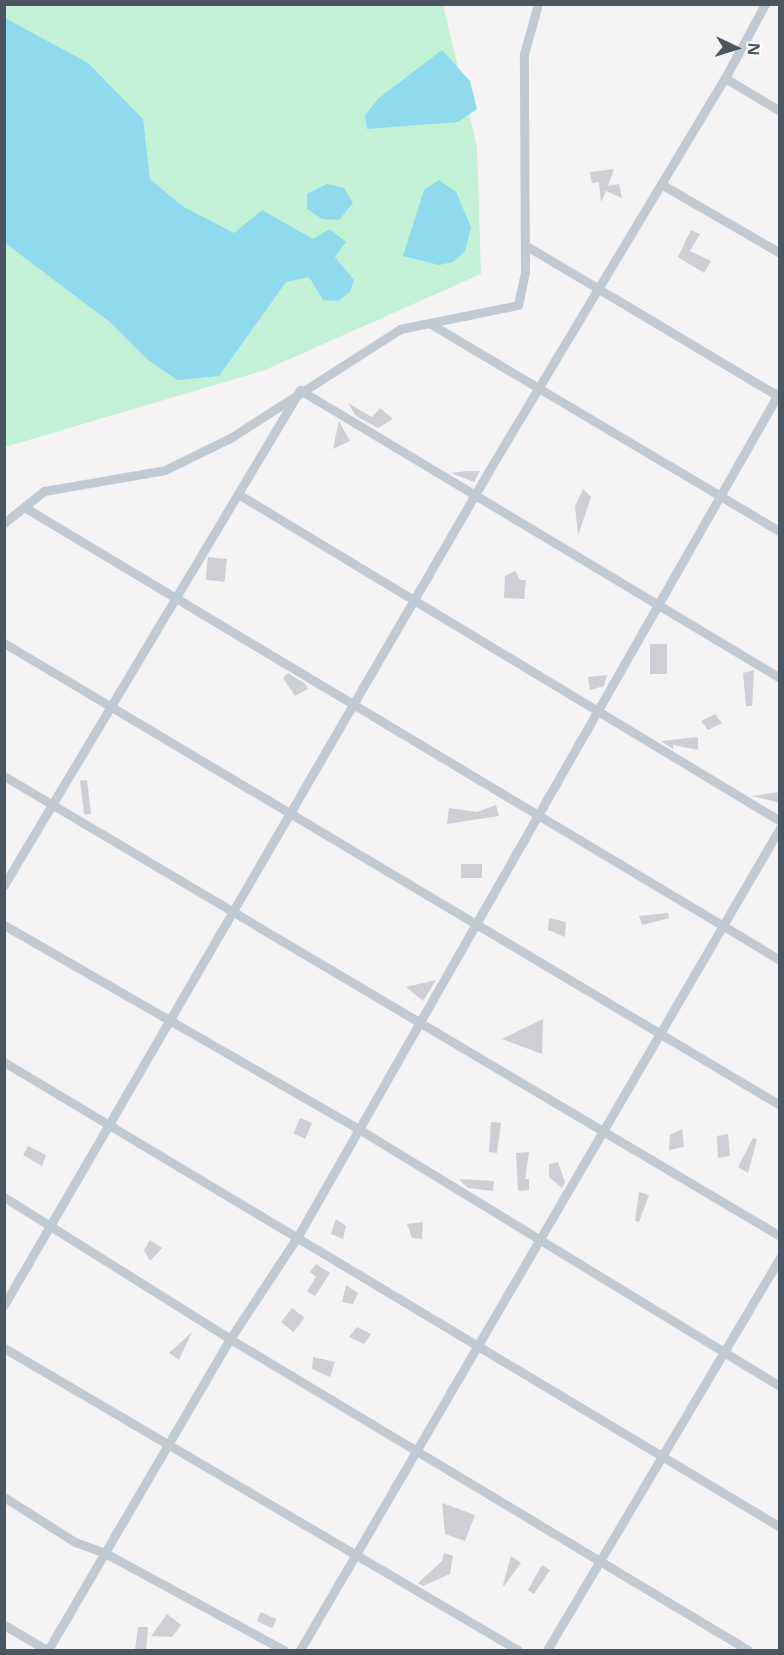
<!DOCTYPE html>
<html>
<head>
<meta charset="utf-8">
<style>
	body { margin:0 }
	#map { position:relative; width:784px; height:1655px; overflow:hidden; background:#f5f3f3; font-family:"Open Sans",sans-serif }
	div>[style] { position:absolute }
	.green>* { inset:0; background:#c3f1d5 }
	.water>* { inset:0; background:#90daee }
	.building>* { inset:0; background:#cdcfd5; transform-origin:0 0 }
	.minor>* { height:9px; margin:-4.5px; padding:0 4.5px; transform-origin:4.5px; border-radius:4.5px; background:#c1cad2 }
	span { translate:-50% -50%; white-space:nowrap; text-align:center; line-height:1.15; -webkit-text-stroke:5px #fff; paint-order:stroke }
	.frame { position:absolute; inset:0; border:6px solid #4a5661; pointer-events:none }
	.north { position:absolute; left:706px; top:18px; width:60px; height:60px; -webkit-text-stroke:4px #fff; paint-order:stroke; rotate:94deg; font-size:16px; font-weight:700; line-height:24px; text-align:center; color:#4a5661 }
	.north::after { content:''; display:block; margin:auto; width:21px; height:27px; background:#4a5661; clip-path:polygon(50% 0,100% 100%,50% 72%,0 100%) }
</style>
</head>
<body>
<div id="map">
	<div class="green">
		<i style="clip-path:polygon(5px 5px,443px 5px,477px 147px,481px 274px,265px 370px,5px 447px)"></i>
	</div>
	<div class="water">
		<i style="clip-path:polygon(5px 18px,88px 63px,143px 119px,150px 179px,182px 206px,234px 233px,262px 210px,313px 239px,330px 229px,346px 242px,335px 257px,354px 280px,350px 292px,338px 301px,323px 300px,309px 277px,286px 282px,219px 376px,177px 380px,147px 359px,111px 323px,5px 243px)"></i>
		<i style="clip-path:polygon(442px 50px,470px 81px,477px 109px,458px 122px,367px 129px,365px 115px,379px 98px)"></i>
		<i style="clip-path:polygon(439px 180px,456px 192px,471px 227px,465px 251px,453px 262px,439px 265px,403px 256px,424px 190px)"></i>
		<i style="clip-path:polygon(327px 184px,344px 188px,353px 203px,339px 220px,322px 219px,307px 209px,307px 194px)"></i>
	</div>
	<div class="building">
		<i style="clip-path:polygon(614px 169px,608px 186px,619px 184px,622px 198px,606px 191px,601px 202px,599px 182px,592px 183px,590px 172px)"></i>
		<i style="clip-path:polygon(691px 230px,700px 234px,690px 251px,711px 261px,704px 273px,678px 257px)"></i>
		<i style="clip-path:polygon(348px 403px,372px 417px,380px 408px,393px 419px,378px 428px,356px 416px)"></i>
		<i style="clip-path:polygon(339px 421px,350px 441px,333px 449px)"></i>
		<i style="clip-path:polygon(467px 471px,480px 471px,474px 482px,451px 473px)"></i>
		<i style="clip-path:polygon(583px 489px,591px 497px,578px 536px,575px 506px)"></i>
		<i style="left:208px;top:557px;width:19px;height:23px;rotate:6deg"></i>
		<i style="clip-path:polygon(515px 571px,520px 580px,526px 580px,524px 599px,504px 598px,505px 576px)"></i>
		<i style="left:650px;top:644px;width:17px;height:30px"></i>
		<i style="clip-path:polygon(754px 670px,752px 706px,746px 706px,743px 673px)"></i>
		<i style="clip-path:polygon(288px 673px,304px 683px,308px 689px,295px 696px,283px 678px)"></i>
		<i style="clip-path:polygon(607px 675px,604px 686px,590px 690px,588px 677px)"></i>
		<i style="clip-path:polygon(715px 714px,722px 723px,708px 730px,701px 721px)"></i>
		<i style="clip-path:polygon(698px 737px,698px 750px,673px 745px,673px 749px,661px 741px)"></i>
		<i style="left:87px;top:780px;width:34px;height:7px;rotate:83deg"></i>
		<i style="clip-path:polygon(780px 792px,780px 803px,752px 796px)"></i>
		<i style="clip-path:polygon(496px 805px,499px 816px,447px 824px,449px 808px,477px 812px)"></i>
		<i style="left:461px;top:864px;width:21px;height:14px"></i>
		<i style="clip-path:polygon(668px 913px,669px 918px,642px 925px,639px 916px)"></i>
		<i style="clip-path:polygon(549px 918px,566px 922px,565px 937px,548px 930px)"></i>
		<i style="clip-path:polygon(436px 980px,423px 1001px,406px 987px)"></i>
		<i style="clip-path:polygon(543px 1019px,542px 1054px,502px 1039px)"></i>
		<i style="left:300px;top:1118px;width:13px;height:17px;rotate:23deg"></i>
		<i style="clip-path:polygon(491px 1122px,501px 1123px,497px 1153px,489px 1152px)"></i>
		<i style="clip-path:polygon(682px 1129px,684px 1147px,669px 1150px,670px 1135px)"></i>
		<i style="clip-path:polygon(728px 1134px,730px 1156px,718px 1158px,717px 1136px)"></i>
		<i style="clip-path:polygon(753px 1138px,757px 1139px,748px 1173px,738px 1167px)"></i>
		<i style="clip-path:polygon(28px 1146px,46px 1155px,42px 1166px,23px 1155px)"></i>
		<i style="clip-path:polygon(529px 1152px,525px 1179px,529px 1179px,529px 1190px,518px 1191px,516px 1153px)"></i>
		<i style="clip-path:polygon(558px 1162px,565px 1182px,562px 1188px,549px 1177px,549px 1164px)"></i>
		<i style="clip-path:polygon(459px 1179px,494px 1181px,493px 1191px,468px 1188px)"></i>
		<i style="clip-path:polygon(639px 1192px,649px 1195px,639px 1222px,635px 1221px)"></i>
		<i style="clip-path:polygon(336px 1219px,346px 1226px,343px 1239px,331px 1234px)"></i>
		<i style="clip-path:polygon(423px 1222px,422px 1239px,412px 1238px,407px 1224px)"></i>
		<i style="clip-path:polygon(150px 1240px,162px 1248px,150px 1261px,144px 1250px)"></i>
		<i style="clip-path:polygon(316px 1264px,330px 1273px,315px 1296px,307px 1291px,316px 1277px,310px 1272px)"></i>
		<i style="clip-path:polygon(346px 1285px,358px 1293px,353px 1304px,342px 1302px)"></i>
		<i style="left:292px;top:1308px;width:16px;height:18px;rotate:38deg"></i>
		<i style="clip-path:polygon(357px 1327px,371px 1334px,364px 1344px,349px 1337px)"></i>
		<i style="clip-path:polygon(192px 1332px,179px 1360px,169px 1353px)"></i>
		<i style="clip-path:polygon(313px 1357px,335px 1362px,330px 1377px,312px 1369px)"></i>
		<i style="clip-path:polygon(442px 1503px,475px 1515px,465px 1541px,445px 1534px)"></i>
		<i style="clip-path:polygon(444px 1553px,453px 1556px,450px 1574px,423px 1586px,418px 1583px,442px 1561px)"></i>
		<i style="clip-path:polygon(511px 1556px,521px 1563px,504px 1586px,503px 1585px)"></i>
		<i style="clip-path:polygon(542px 1565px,550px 1570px,534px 1594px,528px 1590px)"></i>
		<i style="left:261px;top:1612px;width:17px;height:10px;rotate:25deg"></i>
		<i style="clip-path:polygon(167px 1614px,181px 1625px,172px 1637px,151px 1636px)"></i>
		<i style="clip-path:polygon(138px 1627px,148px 1627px,146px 1650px,135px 1650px)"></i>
	</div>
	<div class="minor">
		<i style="left:725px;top:78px;width:64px;rotate:31deg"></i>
		<i style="left:661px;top:184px;width:138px;rotate:30.1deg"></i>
		<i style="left:525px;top:245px;width:297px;rotate:30.8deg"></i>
		<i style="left:429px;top:323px;width:408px;rotate:30.7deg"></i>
		<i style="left:238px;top:494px;width:633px;rotate:31.1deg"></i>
		<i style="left:24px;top:507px;width:881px;rotate:30.93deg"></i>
		<i style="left:4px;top:523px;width:51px;rotate:-38.7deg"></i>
		<i style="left:44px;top:491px;width:123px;rotate:-9.8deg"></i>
		<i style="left:165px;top:470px;width:75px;rotate:-26.2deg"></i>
		<i style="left:232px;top:437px;width:200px;rotate:-32.7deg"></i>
		<i style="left:400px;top:329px;width:120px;rotate:-11.5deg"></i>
		<i style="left:518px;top:305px;width:34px;rotate:-78deg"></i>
		<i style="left:525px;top:272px;width:218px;rotate:-90.3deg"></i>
		<i style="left:524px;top:54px;width:52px;rotate:-74.4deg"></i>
		<i style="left:4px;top:643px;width:903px;rotate:30.77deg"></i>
		<i style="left:4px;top:776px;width:902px;rotate:30.66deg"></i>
		<i style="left:4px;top:885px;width:577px;rotate:-59.12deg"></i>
		<i style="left:300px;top:390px;width:560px;rotate:30.96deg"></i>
		<i style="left:4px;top:925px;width:407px;rotate:29.9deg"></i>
		<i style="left:357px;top:1128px;width:495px;rotate:31.4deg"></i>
		<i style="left:4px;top:1062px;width:905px;rotate:30.93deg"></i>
		<i style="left:4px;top:1197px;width:267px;rotate:32.1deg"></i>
		<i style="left:230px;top:1339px;width:604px;rotate:30.98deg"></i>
		<i style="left:4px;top:1305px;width:975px;rotate:-59.83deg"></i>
		<i style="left:494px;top:462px;width:448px;rotate:-59deg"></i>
		<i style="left:725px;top:78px;width:84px;rotate:-61.6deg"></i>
		<i style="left:4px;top:1348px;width:596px;rotate:30.44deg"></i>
		<i style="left:4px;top:1497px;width:84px;rotate:32.4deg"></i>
		<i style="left:75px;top:1542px;width:32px;rotate:20deg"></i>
		<i style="left:105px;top:1553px;width:204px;rotate:28.5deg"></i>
		<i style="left:4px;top:1625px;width:50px;rotate:30.2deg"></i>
		<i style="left:48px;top:1650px;width:360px;rotate:-59.7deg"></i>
		<i style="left:230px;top:1339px;width:123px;rotate:-56.6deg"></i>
		<i style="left:298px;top:1236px;width:973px;rotate:-60.3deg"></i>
		<i style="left:300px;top:1650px;width:952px;rotate:-59.72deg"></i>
		<i style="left:547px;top:1650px;width:456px;rotate:-59.3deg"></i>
	</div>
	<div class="frame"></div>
	<div class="north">N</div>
</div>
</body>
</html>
